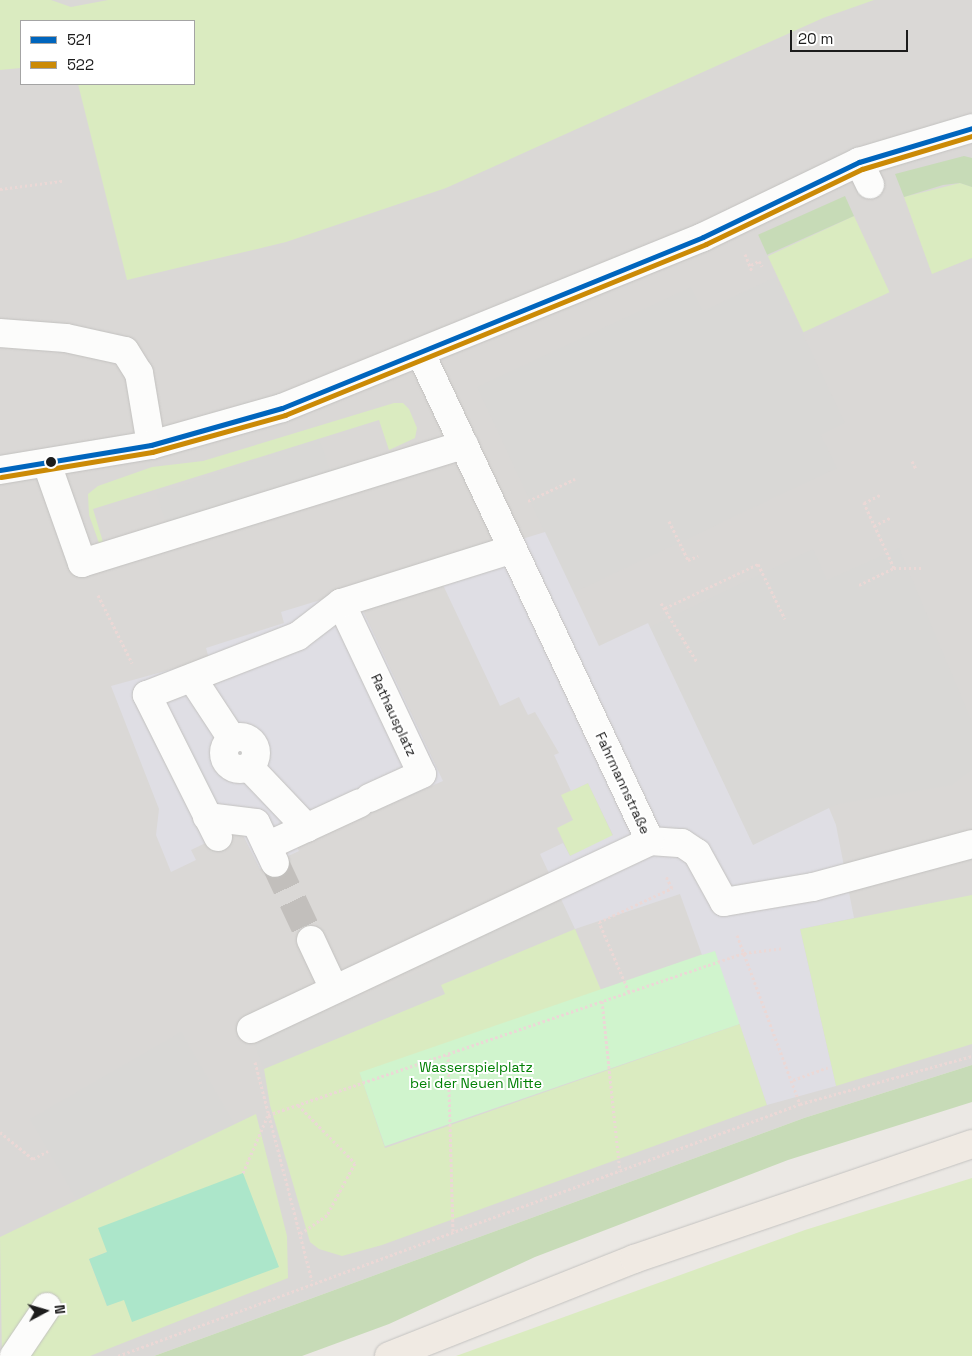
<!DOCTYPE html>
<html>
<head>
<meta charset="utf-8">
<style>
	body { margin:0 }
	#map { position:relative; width:972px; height:1356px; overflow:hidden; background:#ebe8e4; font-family:"Space Grotesk",sans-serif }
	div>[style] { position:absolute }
	.residential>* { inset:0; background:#dad8d6 }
	.religious>* { inset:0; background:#d9d8d6; transform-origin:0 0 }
	.grass>* { inset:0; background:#daebc0; transform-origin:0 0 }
	.forest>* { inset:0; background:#c7dbb7; transform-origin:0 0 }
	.park>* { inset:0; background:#d0f4cd; transform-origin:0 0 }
	.pitch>* { inset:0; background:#ace6ca }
	.plaza>* { inset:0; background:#dfdee4 }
	.minor-tunnel>* { height:28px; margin-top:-14px; transform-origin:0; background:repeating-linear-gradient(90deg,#c2bfbc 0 28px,transparent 0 42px) }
	.path>* { height:3px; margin-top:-1.5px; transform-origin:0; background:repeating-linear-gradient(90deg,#ebd8d6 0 2.5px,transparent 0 5px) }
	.roads { filter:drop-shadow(0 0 1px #c3c2c0) drop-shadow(0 0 1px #c3c2c0) }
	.minor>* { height:28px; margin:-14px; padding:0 14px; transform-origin:14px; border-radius:14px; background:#fcfcfb }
	.minor>.ring { margin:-14px; padding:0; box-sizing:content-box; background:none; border:28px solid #fcfcfb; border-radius:50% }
	.major>* { height:28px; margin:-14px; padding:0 14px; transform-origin:14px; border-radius:14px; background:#f0eae3 }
	.bus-1>* { height:5px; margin:-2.5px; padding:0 2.5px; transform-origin:2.5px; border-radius:2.5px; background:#0065bd }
	.bus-2>* { height:5px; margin:-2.5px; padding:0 2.5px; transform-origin:2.5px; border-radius:2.5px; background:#cb8a06 }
	.dots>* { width:14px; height:14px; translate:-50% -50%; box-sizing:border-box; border:2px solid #fff; border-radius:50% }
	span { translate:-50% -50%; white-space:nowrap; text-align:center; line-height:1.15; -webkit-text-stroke:4px #fff; paint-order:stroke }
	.street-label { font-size:14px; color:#1c1c1c }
	.park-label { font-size:14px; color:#038106 }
	.legend { position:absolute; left:20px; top:20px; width:175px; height:65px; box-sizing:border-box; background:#fff; border:1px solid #a4a4a4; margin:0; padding:6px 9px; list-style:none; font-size:15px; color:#1c1c1c }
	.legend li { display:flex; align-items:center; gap:10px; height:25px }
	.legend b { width:25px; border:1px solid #a4a4a4 }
	.north { position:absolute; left:20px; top:1286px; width:50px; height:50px; -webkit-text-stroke:4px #fff; paint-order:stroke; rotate:84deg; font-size:14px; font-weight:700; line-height:20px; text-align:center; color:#1c1c1c }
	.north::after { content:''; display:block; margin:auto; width:18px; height:22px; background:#1c1c1c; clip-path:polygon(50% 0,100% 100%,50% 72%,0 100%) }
	.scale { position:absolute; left:790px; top:30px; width:118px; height:22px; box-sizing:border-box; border:2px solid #1c1c1c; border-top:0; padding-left:6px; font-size:15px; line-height:18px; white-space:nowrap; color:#1c1c1c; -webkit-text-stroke:4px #fff; paint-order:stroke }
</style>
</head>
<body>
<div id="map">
	<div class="residential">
		<i style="clip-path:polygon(evenodd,0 0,972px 0,972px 1065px,804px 1118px,154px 1356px,0 1356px,0 0,21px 21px,194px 21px,194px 84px,21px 84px,21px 21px)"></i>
	</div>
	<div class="religious">
		<i style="clip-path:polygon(776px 277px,845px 423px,821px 435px,837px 468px,573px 593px,477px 387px,691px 287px,703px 311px)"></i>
		<i style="left:319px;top:438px;width:34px;height:172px;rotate:71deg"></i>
		<i style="clip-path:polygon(899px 548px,972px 722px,972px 770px,952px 785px,838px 804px,753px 845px,650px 627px,813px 549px,827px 580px)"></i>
		<i style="clip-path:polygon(671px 855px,683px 884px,442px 984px,445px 994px,264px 1069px,253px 1041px,433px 966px,429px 956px)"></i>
		<i style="left:181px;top:1032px;width:107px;height:174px;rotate:60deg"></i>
	</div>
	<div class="grass">
		<i style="clip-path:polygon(0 0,51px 0,71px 7px,108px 0,874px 0,823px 18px,446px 188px,286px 242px,127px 280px,78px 84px,194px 84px,194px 21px,21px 21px,21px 68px,0 70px)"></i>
		<i style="clip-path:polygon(960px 183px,972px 187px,972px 258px,932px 274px,904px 197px)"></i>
		<i style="left:854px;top:216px;width:84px;height:95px;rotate:65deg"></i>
		<i style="clip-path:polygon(394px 403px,403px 403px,409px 409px,417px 428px,415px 438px,389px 450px,379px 420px,93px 509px,103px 542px,99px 543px,89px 515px,88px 494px,98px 486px,152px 467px,203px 461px)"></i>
		<i style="clip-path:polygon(588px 783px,613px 836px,570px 856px,557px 828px,573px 820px,561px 795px)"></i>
		<i style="clip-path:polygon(972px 895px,972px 1044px,836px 1086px,800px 929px)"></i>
		<i style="clip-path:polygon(575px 929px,601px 990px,360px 1074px,385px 1148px,740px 1024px,767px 1105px,382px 1245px,342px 1256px,319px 1249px,310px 1242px,270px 1105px,264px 1069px,445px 994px,441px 985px)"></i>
		<i style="clip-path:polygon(evenodd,256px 1114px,287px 1236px,288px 1278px,90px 1356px,2px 1356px,0 1237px,256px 1114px,107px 1252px,124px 1299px,107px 1306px,89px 1259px,107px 1252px)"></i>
		<i style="clip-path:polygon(972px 1178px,972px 1356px,456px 1356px,805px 1230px)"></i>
	</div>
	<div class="forest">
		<i style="clip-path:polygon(964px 156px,972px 158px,972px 187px,960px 183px,943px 185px,904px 197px,895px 174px)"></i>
		<i style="left:845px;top:196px;width:22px;height:95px;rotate:66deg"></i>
		<i style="clip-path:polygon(972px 1065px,972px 1102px,788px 1160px,535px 1257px,389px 1324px,302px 1356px,154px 1356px,804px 1118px)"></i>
	</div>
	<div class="park">
		<i style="left:715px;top:950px;width:78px;height:376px;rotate:71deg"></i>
	</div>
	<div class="pitch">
		<i style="clip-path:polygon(243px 1173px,279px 1267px,132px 1322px,124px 1300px,107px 1306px,89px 1259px,107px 1252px,98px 1228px)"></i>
	</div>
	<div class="plaza">
		<i style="clip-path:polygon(545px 532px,599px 646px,648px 623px,753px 845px,829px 808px,836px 825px,854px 918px,800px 929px,836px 1086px,767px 1105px,715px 951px,702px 955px,680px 894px,575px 929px,540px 854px,563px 843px,570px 856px,613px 835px,588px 783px,571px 791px,554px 755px,559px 753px,535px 712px,528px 715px,519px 697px,500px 706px,443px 585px,362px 609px,443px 781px,296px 845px,299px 851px,260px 869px,239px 827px,191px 850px,196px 860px,171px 872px,156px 835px,159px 809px,111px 686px,209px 659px,206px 648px,284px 623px,281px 612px)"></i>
	</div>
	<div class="minor-tunnel">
		<i style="left:275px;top:863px;width:85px;rotate:64.9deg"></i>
	</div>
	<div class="path">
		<i style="left:0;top:189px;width:63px;rotate:-7.4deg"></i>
		<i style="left:745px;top:254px;width:18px;rotate:68deg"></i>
		<i style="left:751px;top:265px;width:9px;rotate:-27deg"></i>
		<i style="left:759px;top:261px;width:6px;rotate:59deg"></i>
		<i style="left:912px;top:461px;width:9px;rotate:63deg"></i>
		<i style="left:528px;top:501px;width:52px;rotate:-25.1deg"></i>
		<i style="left:669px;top:521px;width:43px;rotate:64deg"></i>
		<i style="left:688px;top:560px;width:11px;rotate:-22deg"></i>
		<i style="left:874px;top:526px;width:18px;rotate:-27deg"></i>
		<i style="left:894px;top:568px;width:29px"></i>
		<i style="left:859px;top:585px;width:39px;rotate:-26deg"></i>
		<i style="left:894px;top:568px;width:72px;rotate:-114.8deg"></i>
		<i style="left:864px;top:503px;width:18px;rotate:-27deg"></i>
		<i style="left:98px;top:595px;width:76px;rotate:63.4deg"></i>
		<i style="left:661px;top:603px;width:69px;rotate:58.6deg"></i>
		<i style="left:665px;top:608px;width:103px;rotate:-25.3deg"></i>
		<i style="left:758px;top:564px;width:61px;rotate:63.9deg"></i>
		<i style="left:737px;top:935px;width:180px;rotate:69.6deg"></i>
		<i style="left:629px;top:992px;width:76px;rotate:-113.2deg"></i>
		<i style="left:599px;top:922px;width:81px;rotate:-25deg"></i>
		<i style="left:672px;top:888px;width:13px;rotate:-117deg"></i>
		<i style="left:602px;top:1001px;width:171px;rotate:84deg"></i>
		<i style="left:448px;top:1054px;width:177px;rotate:88.4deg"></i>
		<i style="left:255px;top:1062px;width:226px;rotate:75.4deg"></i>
		<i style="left:793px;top:1080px;width:37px;rotate:-20deg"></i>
		<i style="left:298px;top:1105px;width:81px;rotate:45.5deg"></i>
		<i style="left:355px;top:1163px;width:59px;rotate:118.3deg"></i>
		<i style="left:327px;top:1215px;width:33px;rotate:145deg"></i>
		<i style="left:0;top:1132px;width:43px;rotate:39.3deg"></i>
		<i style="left:33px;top:1159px;width:17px;rotate:-28deg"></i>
		<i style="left:243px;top:1173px;width:63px;rotate:-66.7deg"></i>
		<i style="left:268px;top:1115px;width:503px;rotate:-18.8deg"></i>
		<i style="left:744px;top:953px;width:39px;rotate:-7deg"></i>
		<i style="left:118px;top:1356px;width:727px;rotate:-20.28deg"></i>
		<i style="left:800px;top:1104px;width:179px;rotate:-15.6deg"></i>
	</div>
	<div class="roads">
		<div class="minor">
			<i style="left:859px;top:162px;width:25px;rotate:64deg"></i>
			<i style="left:0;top:333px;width:66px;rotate:4.3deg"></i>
			<i style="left:66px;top:338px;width:60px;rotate:12.4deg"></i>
			<i style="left:125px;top:351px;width:26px;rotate:58deg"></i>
			<i style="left:139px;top:373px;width:73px;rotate:80.5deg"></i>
			<i style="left:47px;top:464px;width:105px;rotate:70.5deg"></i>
			<i style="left:82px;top:563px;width:400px;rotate:-17.2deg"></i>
			<i style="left:0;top:470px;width:153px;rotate:-9.4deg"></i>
			<i style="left:151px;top:445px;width:136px;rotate:-15.8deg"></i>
			<i style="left:282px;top:408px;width:454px;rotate:-22.1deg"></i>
			<i style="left:703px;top:237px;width:173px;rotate:-25.7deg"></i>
			<i style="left:859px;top:162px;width:118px;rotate:-16.7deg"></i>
			<i style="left:341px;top:603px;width:189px;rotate:64.7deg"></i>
			<i style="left:422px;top:774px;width:58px;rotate:155.6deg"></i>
			<i style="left:192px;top:678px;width:73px;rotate:56.7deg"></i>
			<i class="ring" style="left:224px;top:737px;width:4px;height:4px"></i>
			<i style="left:249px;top:767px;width:84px;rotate:46.4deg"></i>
			<i style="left:207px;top:817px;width:49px;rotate:7deg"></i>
			<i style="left:256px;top:823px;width:44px;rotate:64.6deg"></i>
			<i style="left:218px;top:837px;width:159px;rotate:-116.6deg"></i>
			<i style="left:147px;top:695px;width:162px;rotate:-21.3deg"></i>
			<i style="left:298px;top:636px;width:54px;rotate:-37.5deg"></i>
			<i style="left:341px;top:603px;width:180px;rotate:-17.4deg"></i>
			<i style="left:650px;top:841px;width:32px;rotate:4deg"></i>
			<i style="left:682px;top:843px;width:18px;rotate:34deg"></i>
			<i style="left:697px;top:853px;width:56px;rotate:61.1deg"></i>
			<i style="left:724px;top:902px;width:90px;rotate:-9.6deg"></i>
			<i style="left:813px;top:887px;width:165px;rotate:-15.1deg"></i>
			<i style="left:267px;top:846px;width:102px;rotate:-24.8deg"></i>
			<i style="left:311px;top:940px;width:54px;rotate:64.9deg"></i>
			<i style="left:251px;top:1029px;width:441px;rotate:-25.2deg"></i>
			<i style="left:650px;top:841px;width:538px;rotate:-115.18deg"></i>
			<i style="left:14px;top:1356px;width:59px;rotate:-56deg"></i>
		</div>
		<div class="major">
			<i style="left:389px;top:1356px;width:264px;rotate:-21.6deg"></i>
			<i style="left:634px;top:1259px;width:357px;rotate:-18.8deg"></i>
		</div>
	</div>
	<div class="bus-1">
		<i style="left:0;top:470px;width:153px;rotate:-9.4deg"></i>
		<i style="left:151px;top:445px;width:136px;rotate:-15.8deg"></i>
		<i style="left:282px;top:408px;width:454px;rotate:-22.1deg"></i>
		<i style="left:703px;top:237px;width:173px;rotate:-25.7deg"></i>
		<i style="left:859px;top:162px;width:118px;rotate:-16.7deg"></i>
	</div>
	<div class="bus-2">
		<i style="left:1px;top:477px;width:153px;rotate:-9.4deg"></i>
		<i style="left:152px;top:452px;width:138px;rotate:-15.5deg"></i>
		<i style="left:285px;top:415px;width:454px;rotate:-22.1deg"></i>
		<i style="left:706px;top:244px;width:173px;rotate:-25.7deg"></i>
		<i style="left:862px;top:169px;width:115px;rotate:-16.7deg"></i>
	</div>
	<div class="dots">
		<i style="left:51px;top:462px;background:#1c1c1c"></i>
	</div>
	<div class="street-label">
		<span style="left:394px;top:715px;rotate:65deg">Rathausplatz</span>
		<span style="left:623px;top:783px;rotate:65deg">Fahrmannstraße</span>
	</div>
	<div class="park-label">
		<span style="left:476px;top:1075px">Wasserspielplatz<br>bei der Neuen Mitte</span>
	</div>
	<ul class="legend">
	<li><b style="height:6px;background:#0065bd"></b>521</li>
	<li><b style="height:6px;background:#cb8a06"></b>522</li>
	</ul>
	<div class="north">N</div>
	<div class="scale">20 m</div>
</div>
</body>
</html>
